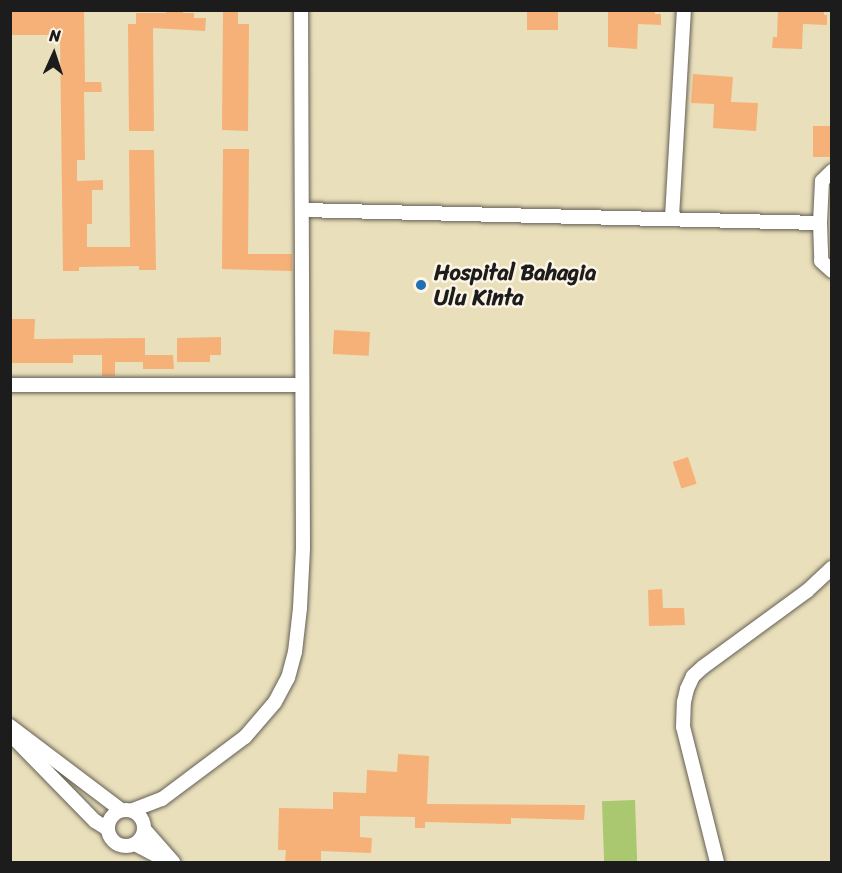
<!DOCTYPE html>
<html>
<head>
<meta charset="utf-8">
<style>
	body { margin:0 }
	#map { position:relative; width:842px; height:873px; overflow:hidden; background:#e9dfbb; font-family:Sriracha,sans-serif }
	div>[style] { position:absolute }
	.green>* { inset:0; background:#a9c86f; transform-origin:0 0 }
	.building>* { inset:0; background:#f5b177; transform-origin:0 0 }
	.roads { filter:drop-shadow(0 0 2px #646054) drop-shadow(0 0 2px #646054) }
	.minor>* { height:14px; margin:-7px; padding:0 7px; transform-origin:7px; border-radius:7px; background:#fff }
	.minor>.ring { margin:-7px; padding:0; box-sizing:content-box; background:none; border:14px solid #fff; border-radius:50% }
	.dots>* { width:16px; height:16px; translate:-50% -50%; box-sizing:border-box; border:3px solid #fcf5e5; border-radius:50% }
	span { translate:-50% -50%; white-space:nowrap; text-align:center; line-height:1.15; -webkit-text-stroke:5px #fcf5e5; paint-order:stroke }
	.poi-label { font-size:22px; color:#1c1c1c; font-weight:700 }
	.left { translate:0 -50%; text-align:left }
	.frame { position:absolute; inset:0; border:12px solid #1c1c1c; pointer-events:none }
	.north { position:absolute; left:24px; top:24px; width:60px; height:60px; -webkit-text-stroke:4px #fcf5e5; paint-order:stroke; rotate:3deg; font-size:16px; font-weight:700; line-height:24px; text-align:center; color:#1c1c1c }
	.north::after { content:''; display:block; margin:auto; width:21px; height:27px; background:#1c1c1c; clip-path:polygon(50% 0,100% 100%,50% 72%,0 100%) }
</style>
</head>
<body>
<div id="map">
	<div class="green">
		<i style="left:635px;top:800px;width:62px;height:33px;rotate:88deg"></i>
	</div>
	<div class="building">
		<i style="clip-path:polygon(84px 10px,85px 82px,101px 82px,102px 92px,84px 92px,85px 160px,77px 160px,77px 181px,103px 180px,103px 190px,92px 190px,92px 224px,87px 224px,87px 247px,130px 247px,129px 150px,154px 150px,156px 270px,139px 270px,139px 266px,79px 267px,79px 271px,63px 271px,60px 35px,10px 35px,10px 12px)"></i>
		<i style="clip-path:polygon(166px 10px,183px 10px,183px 13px,194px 13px,194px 18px,206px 18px,205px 31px,153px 28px,154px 131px,129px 131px,128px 24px,136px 24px,136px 13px,166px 13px)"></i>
		<i style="left:527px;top:10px;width:31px;height:20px"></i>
		<i style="clip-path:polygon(608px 10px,655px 10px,655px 14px,661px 14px,661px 25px,638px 24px,637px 49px,608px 47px)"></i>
		<i style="clip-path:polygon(778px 10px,824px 10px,824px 15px,827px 15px,827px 25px,803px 24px,802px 49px,772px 48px,773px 37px,777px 37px)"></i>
		<i style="clip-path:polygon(223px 12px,238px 12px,238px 24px,249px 24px,248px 131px,222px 130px)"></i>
		<i style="clip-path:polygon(693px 74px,733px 77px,731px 102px,758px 103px,756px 131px,713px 128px,714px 104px,691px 103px)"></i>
		<i style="left:813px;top:126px;width:18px;height:31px"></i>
		<i style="clip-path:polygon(223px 149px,249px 149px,248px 254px,292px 254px,292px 271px,222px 269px)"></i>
		<i style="clip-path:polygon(10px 319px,35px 319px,34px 339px,145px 338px,145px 355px,173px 355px,174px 369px,143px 369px,143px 362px,115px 362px,115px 376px,102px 376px,102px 355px,73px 355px,73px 363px,10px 363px)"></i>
		<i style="left:334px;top:330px;width:36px;height:24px;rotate:3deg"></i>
		<i style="clip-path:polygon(221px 337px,221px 355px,210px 355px,210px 362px,177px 362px,177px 338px)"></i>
		<i style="left:688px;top:457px;width:28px;height:16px;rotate:72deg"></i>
		<i style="clip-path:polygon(662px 589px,663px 608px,684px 608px,685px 625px,649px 626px,648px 590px)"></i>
		<i style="clip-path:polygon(398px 754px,429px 756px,427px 804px,585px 805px,584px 820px,511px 818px,511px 824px,425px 822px,425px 828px,415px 828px,415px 817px,360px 816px,360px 837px,372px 838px,371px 853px,321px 851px,321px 862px,285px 862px,286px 850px,278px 850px,279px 808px,333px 809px,333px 792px,366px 793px,367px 770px,397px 772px)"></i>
	</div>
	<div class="roads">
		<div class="minor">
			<i style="left:302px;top:210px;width:518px;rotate:1.44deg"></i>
			<i style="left:820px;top:223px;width:42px;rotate:-87.3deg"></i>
			<i style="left:822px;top:181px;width:14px;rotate:-45deg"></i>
			<i style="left:672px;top:217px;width:207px;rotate:-86.7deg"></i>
			<i style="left:820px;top:223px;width:38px;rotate:88deg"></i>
			<i style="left:821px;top:261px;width:15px;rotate:42deg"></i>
			<i style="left:10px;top:385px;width:292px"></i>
			<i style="left:10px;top:726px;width:139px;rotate:37.1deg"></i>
			<i style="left:10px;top:734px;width:122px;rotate:45.7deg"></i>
			<i style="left:95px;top:821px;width:15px;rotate:32deg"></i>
			<i class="ring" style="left:108px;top:810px;width:22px;height:22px"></i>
			<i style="left:133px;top:810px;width:31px;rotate:-21deg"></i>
			<i style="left:162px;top:799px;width:104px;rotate:-36.8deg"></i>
			<i style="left:245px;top:737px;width:46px;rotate:-49.4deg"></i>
			<i style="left:275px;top:702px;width:27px;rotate:-62deg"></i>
			<i style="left:288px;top:678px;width:27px;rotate:-75deg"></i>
			<i style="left:295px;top:652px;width:44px;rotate:-83.5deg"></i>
			<i style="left:300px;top:608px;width:60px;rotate:-87.1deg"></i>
			<i style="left:303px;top:548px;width:538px;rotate:-90.21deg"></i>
			<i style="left:145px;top:830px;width:43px;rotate:48.8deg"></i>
			<i style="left:135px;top:844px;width:38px;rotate:28deg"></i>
			<i style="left:717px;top:862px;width:139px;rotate:-104.1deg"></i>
			<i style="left:683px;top:727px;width:25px;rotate:-88deg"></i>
			<i style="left:684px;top:702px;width:13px;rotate:-77deg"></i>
			<i style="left:687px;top:689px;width:14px;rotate:-65deg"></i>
			<i style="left:693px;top:676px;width:13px;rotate:-42deg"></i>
			<i style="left:703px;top:667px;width:129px;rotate:-36.2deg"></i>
			<i style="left:807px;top:591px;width:34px;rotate:-43deg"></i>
		</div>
	</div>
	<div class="dots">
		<i style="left:421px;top:285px;background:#1f6fb2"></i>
	</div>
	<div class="poi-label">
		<span class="left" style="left:434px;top:285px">Hospital Bahagia<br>Ulu Kinta</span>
	</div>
	<div class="frame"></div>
	<div class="north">N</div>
</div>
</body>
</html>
